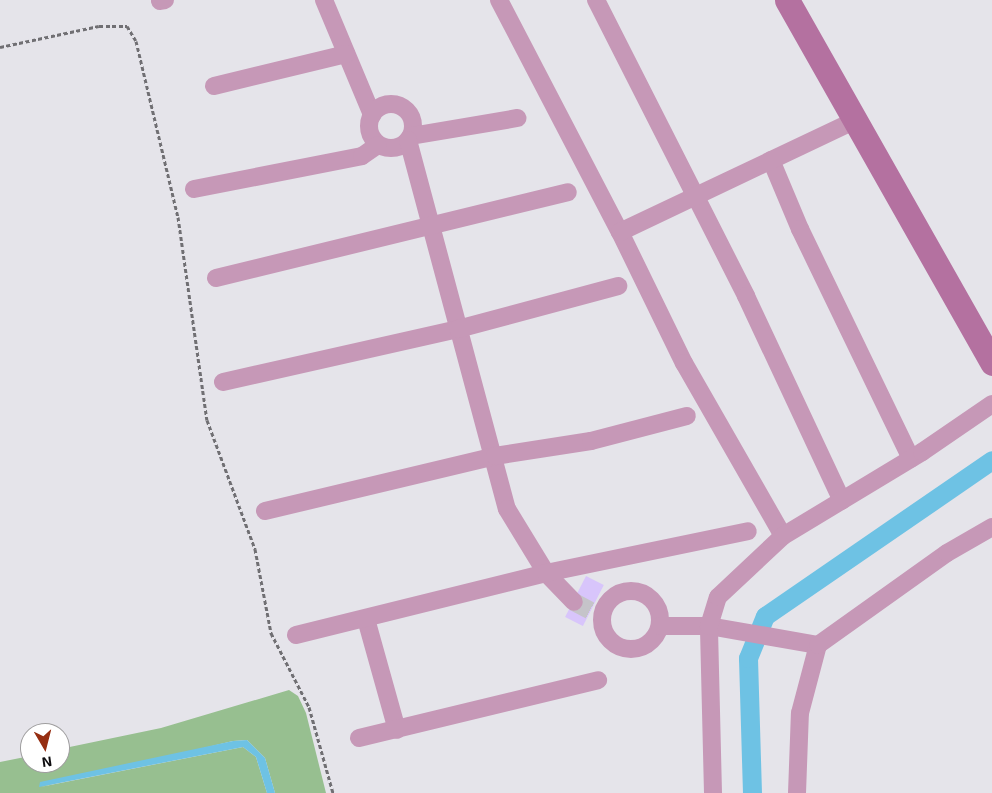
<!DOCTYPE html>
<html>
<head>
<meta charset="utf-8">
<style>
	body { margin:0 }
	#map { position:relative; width:992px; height:793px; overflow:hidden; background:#e5e4ea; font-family:"Exo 2",sans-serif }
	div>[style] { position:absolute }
	.green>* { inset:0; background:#97bf90 }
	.water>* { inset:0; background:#6ec2e4 }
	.canal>* { height:19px; margin:-9.5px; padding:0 9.5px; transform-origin:9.5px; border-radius:9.5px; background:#6ec2e4 }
	.building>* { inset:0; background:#d8c5fb; transform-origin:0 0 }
	.street-tunnel>* { height:18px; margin-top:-9px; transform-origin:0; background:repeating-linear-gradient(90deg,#c5c4c9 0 18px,transparent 0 27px) }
	.path>* { height:3px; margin-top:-1.5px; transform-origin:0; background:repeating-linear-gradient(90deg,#706f73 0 4px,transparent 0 6.5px) }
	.street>* { height:18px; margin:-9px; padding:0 9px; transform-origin:9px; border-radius:9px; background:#c698b7 }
	.street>.ring { margin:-9px; padding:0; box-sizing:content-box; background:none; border:18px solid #c698b7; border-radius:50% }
	.secondary>* { height:25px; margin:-12.5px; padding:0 12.5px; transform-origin:12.5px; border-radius:12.5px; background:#b471a0 }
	span { translate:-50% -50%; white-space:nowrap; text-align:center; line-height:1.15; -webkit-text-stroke:5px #fff; paint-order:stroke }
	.north { position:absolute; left:20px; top:723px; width:50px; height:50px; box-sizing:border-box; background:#fff; border:1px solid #9f9e9f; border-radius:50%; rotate:172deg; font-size:14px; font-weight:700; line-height:20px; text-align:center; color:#0e0d0f }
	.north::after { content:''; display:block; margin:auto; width:18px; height:22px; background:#962e12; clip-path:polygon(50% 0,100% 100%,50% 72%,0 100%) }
</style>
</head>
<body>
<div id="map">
	<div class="green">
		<i style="clip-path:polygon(289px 690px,298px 696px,306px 713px,326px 793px,275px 793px,265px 758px,247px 740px,233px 741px,40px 787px,243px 747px,256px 757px,267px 793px,0 793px,0 762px,30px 756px,30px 763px,60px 763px,60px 749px,161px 728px)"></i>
	</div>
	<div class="water">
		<i style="clip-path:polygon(247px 740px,265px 758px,275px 793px,267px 793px,256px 757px,243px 747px,39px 787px,40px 782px,233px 741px)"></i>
	</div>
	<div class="canal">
		<i style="left:752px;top:793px;width:135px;rotate:-91.7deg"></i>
		<i style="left:748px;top:658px;width:45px;rotate:-68deg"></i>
		<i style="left:765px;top:616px;width:275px;rotate:-34.5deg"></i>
	</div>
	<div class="building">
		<i style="left:586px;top:576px;width:20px;height:46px;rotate:27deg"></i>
	</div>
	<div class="street-tunnel">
		<i style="left:574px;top:602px;width:19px;rotate:28deg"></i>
	</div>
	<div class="path">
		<i style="left:0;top:47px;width:101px;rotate:-12deg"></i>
		<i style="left:99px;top:26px;width:28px"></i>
		<i style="left:127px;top:26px;width:17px;rotate:59deg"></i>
		<i style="left:136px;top:41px;width:181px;rotate:76.6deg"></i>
		<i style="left:178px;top:217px;width:205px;rotate:81.9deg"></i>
		<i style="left:207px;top:420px;width:138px;rotate:69.6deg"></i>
		<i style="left:255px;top:549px;width:86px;rotate:79.2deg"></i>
		<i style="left:271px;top:633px;width:83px;rotate:62.8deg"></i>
		<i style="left:309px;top:707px;width:89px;rotate:74.4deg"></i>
	</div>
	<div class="street">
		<i style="left:324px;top:0;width:125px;rotate:67.3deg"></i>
		<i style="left:499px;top:0;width:262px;rotate:62.5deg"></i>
		<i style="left:620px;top:232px;width:146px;rotate:64deg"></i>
		<i style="left:684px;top:363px;width:199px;rotate:60.2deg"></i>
		<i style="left:596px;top:0;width:332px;rotate:63.1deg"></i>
		<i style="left:746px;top:296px;width:226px;rotate:64.9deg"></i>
		<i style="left:160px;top:1px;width:5px;rotate:-11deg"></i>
		<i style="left:214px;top:86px;width:136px;rotate:-13.6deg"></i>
		<i class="ring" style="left:369px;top:104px;width:26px;height:26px"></i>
		<i style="left:411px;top:136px;width:108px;rotate:-9.6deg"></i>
		<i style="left:408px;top:140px;width:382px;rotate:75deg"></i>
		<i style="left:507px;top:509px;width:75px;rotate:58.6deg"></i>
		<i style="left:546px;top:573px;width:40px;rotate:46deg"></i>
		<i style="left:771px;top:160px;width:75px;rotate:67.2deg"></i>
		<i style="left:800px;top:229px;width:255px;rotate:64.2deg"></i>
		<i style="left:194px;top:189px;width:171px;rotate:-11.1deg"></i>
		<i style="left:362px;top:156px;width:19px;rotate:-35deg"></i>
		<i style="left:620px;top:232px;width:259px;rotate:-25.4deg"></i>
		<i style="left:216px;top:278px;width:362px;rotate:-13.7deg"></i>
		<i style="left:223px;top:382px;width:241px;rotate:-12.7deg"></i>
		<i style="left:458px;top:329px;width:166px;rotate:-15deg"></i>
		<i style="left:265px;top:511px;width:236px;rotate:-13.4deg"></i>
		<i style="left:495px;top:456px;width:97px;rotate:-8.9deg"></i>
		<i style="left:591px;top:441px;width:99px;rotate:-14.6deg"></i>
		<i class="ring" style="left:602px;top:591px;width:40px;height:40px"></i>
		<i style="left:366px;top:619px;width:115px;rotate:74.4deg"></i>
		<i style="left:660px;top:626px;width:49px"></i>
		<i style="left:709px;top:626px;width:111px;rotate:9.9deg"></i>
		<i style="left:296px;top:635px;width:258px;rotate:-13.9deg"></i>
		<i style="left:546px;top:573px;width:206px;rotate:-11.7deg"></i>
		<i style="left:359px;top:738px;width:246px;rotate:-13.6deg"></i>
		<i style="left:713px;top:793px;width:167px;rotate:-91.4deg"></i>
		<i style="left:709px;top:626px;width:30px;rotate:-73deg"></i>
		<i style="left:718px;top:597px;width:89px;rotate:-43.2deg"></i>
		<i style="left:783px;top:536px;width:162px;rotate:-31.1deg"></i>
		<i style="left:922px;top:452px;width:85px;rotate:-34.4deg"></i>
		<i style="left:797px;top:793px;width:80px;rotate:-87.9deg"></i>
		<i style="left:800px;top:713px;width:70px;rotate:-75.2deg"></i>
		<i style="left:818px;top:645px;width:158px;rotate:-35.5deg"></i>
		<i style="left:947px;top:553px;width:52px;rotate:-30deg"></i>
	</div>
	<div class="secondary">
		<i style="left:787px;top:0;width:417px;rotate:60.5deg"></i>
	</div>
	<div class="north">N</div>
</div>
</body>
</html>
